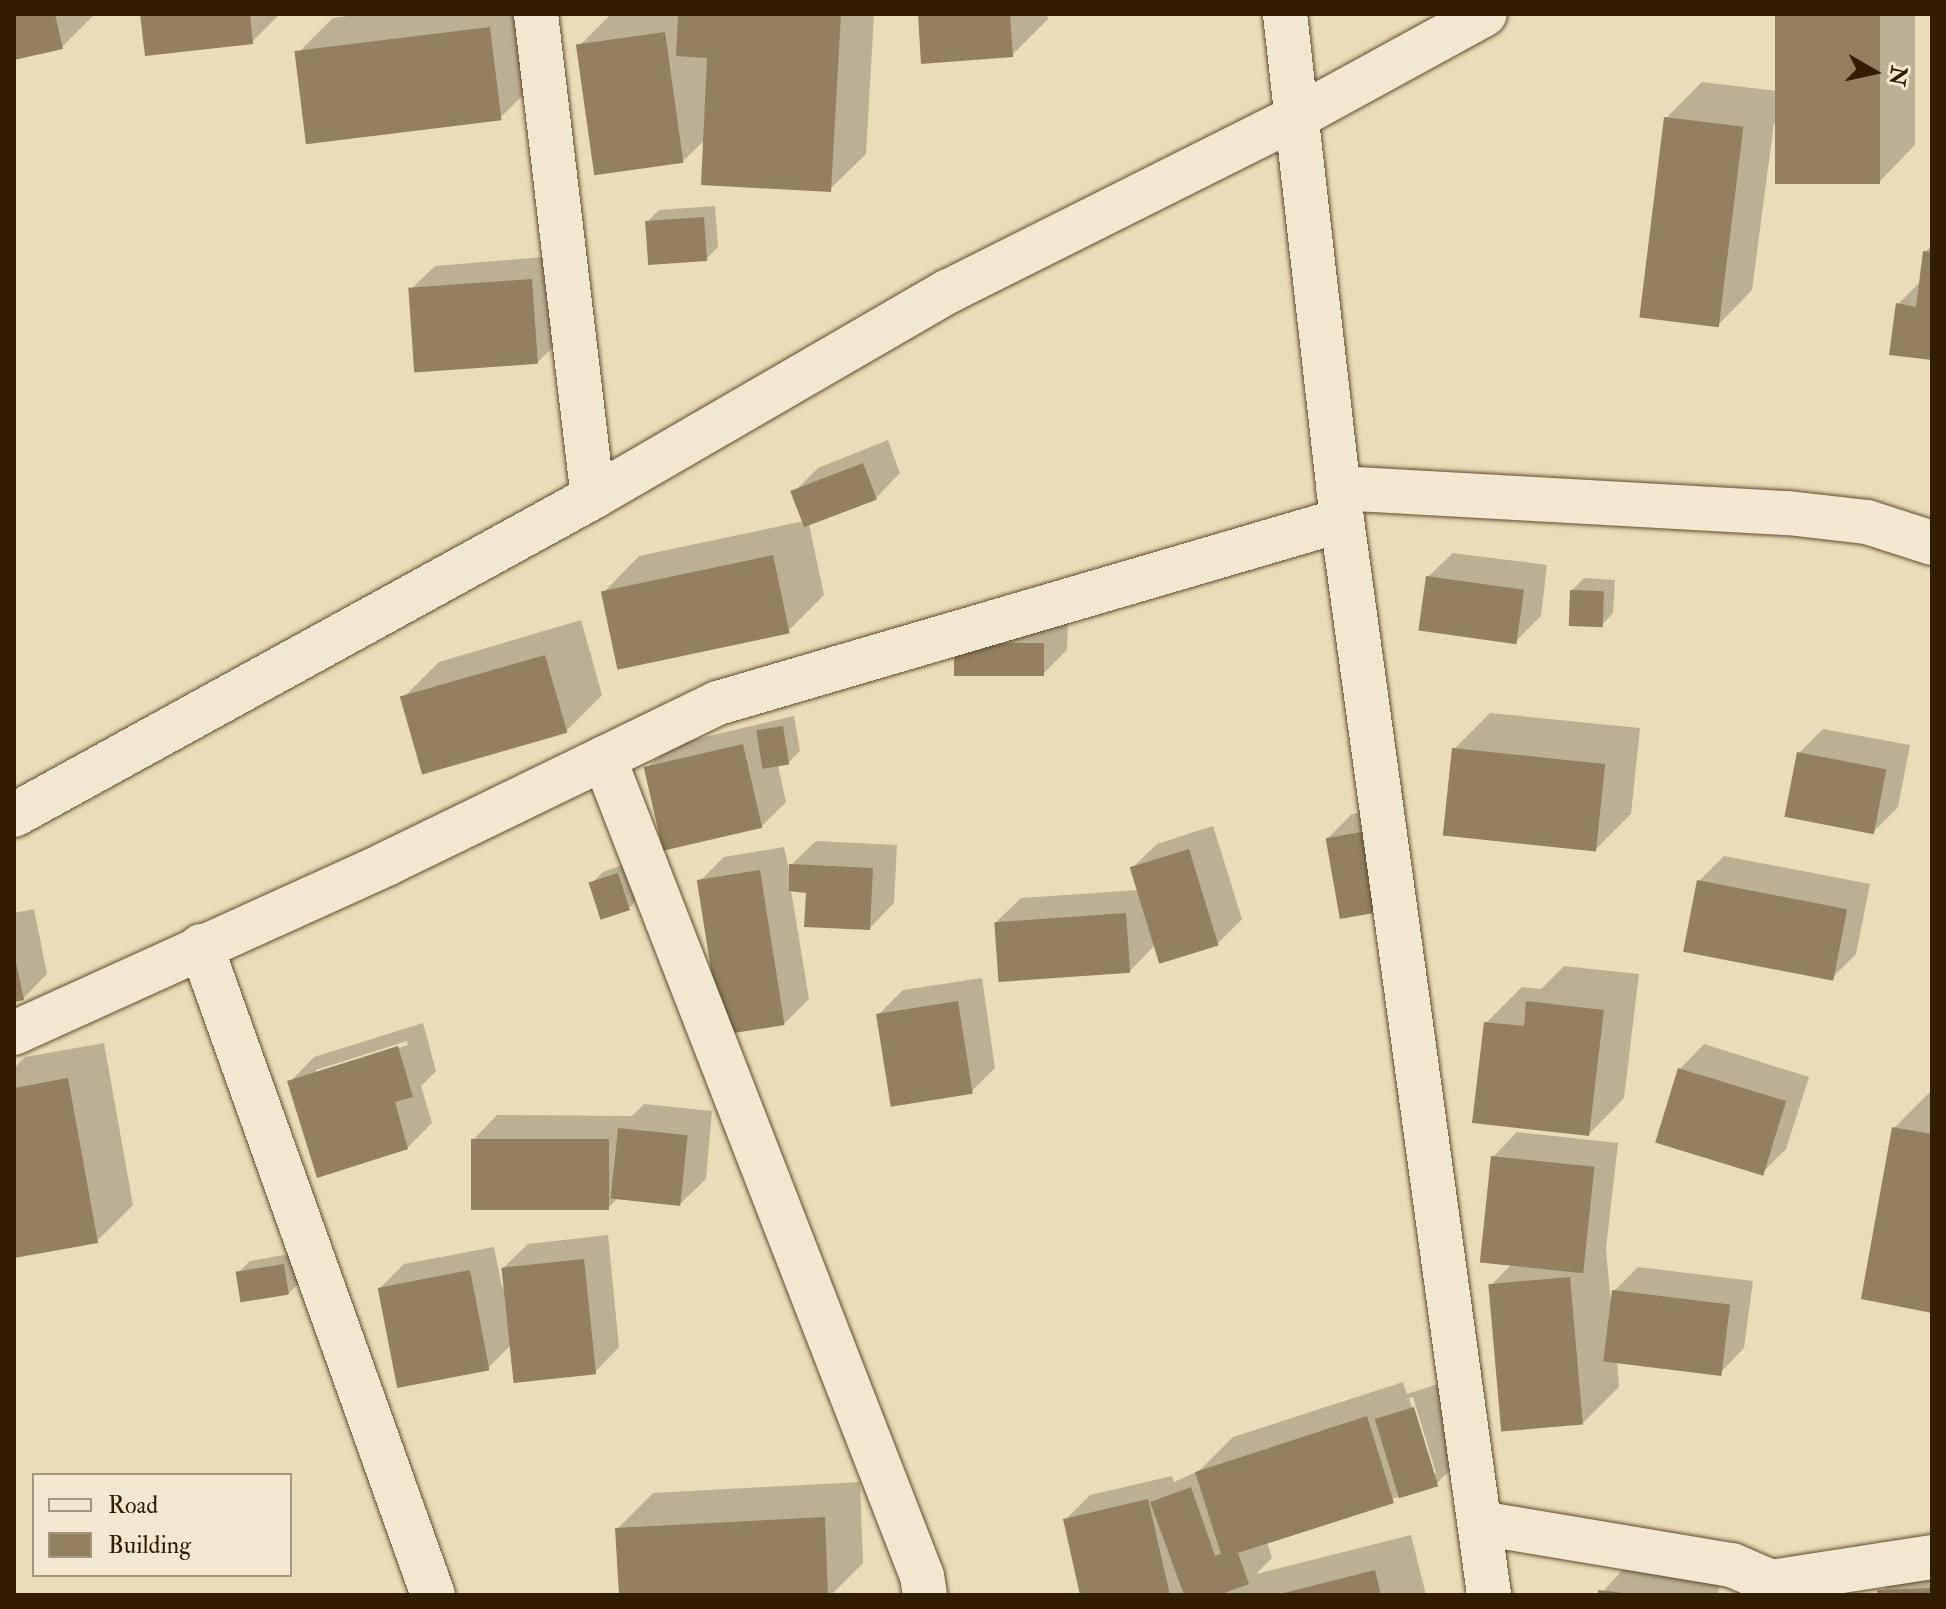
<!DOCTYPE html>
<html>
<head>
<meta charset="utf-8">
<style>
	body { margin:0 }
	#map { position:relative; width:1946px; height:1609px; overflow:hidden; background:#ebdcb9; font-family:"IM FELL Double Pica",serif }
	div>[style] { position:absolute }
	.shadow>* { inset:0; background:#0003 }
	.building>* { inset:0; background:#928060; transform-origin:0 0 }
	.roads { filter:drop-shadow(0 0 2px #604d2e) drop-shadow(0 0 2px #604d2e) }
	.minor>* { height:44px; margin:-22px; padding:0 22px; transform-origin:22px; border-radius:22px; background:#f2e8d2 }
	span { translate:-50% -50%; white-space:nowrap; text-align:center; line-height:1.15; -webkit-text-stroke:8px #f2e8d2; paint-order:stroke }
	.frame { position:absolute; inset:0; border:16px solid #311d00; pointer-events:none }
	.legend { position:absolute; left:32px; top:1473px; width:260px; height:104px; box-sizing:border-box; background:#f2e8d2; border:2px solid #a5977e; margin:0; padding:10px 14px; list-style:none; font-size:24px; color:#311d00 }
	.legend li { display:flex; align-items:center; gap:16px; height:40px }
	.legend b { width:40px; border:2px solid #a5977e }
	.north { position:absolute; left:1834px; top:32px; width:80px; height:80px; -webkit-text-stroke:6px #f2e8d2; paint-order:stroke; rotate:99deg; font-size:22px; font-weight:700; line-height:32px; text-align:center; color:#311d00 }
	.north::after { content:''; display:block; margin:auto; width:28px; height:36px; background:#311d00; clip-path:polygon(50% 0,100% 100%,50% 72%,0 100%) }
</style>
</head>
<body>
<div id="map">
	<div class="shadow">
		<i style="clip-path:polygon(14px 14px,95px 14px,62px 47px,14px 58px)"></i>
		<i style="clip-path:polygon(142px 14px,280px 14px,252px 42px)"></i>
		<i style="clip-path:polygon(363px 14px,528px 14px,536px 82px,500px 118px,297px 54px,333px 18px)"></i>
		<i style="clip-path:polygon(611px 14px,874px 14px,866px 154px,830px 189px,705px 140px,683px 161px,578px 47px)"></i>
		<i style="clip-path:polygon(920px 14px,1047px 14px,1048px 19px,1012px 55px)"></i>
		<i style="clip-path:polygon(1777px 14px,1915px 14px,1915px 145px,1880px 181px,1774px 123px,1752px 290px,1717px 326px,1666px 118px,1702px 82px,1777px 91px)"></i>
		<i style="clip-path:polygon(715px 206px,718px 247px,706px 259px,647px 222px,659px 210px)"></i>
		<i style="clip-path:polygon(1932px 245px,1932px 358px,1898px 304px,1921px 281px,1925px 252px)"></i>
		<i style="clip-path:polygon(555px 256px,562px 338px,538px 362px,410px 290px,435px 266px)"></i>
		<i style="clip-path:polygon(888px 440px,900px 473px,876px 498px,809px 524px,824px 595px,788px 631px,604px 592px,639px 556px,804px 521px,793px 493px,818px 468px)"></i>
		<i style="clip-path:polygon(1453px 553px,1547px 565px,1541px 616px,1516px 641px,1428px 577px)"></i>
		<i style="clip-path:polygon(1584px 578px,1615px 580px,1613px 613px,1602px 625px,1572px 590px)"></i>
		<i style="clip-path:polygon(980px 619px,1068px 620px,1067px 650px,1043px 674px,956px 674px)"></i>
		<i style="clip-path:polygon(581px 620px,602px 695px,566px 731px,403px 698px,439px 662px)"></i>
		<i style="clip-path:polygon(1490px 713px,1640px 728px,1631px 814px,1595px 850px,1454px 749px)"></i>
		<i style="clip-path:polygon(794px 716px,800px 751px,788px 763px,778px 765px,786px 802px,762px 826px,646px 769px,671px 745px)"></i>
		<i style="clip-path:polygon(1823px 729px,1910px 745px,1898px 807px,1874px 831px,1799px 753px)"></i>
		<i style="clip-path:polygon(1390px 807px,1404px 886px,1328px 838px,1352px 814px)"></i>
		<i style="clip-path:polygon(1213px 826px,1242px 919px,1218px 943px,1156px 944px,1129px 972px,996px 922px,1021px 898px,1139px 890px,1132px 868px,1157px 844px)"></i>
		<i style="clip-path:polygon(816px 841px,897px 845px,894px 903px,870px 928px,808px 891px,791px 890px,809px 999px,784px 1024px,700px 881px,724px 857px,784px 847px,791px 878px,791px 865px)"></i>
		<i style="clip-path:polygon(1724px 856px,1870px 884px,1856px 954px,1832px 978px,1699px 881px)"></i>
		<i style="clip-path:polygon(630px 862px,641px 896px,629px 908px,591px 884px,603px 872px)"></i>
		<i style="clip-path:polygon(34px 909px,47px 974px,23px 999px,14px 1000px,14px 913px)"></i>
		<i style="clip-path:polygon(1564px 966px,1639px 974px,1624px 1098px,1589px 1134px,1486px 1023px,1522px 987px,1541px 989px)"></i>
		<i style="clip-path:polygon(982px 978px,995px 1068px,971px 1092px,879px 1014px,903px 990px)"></i>
		<i style="clip-path:polygon(evenodd,423px 1023px,436px 1071px,421px 1086px,432px 1123px,407px 1148px,290px 1082px,314px 1057px,423px 1023px,407px 1041px,408px 1045px,316px 1074px,316px 1070px,407px 1041px)"></i>
		<i style="clip-path:polygon(104px 1043px,133px 1205px,97px 1241px,14px 1256px,14px 1068px,25px 1057px)"></i>
		<i style="clip-path:polygon(1704px 1044px,1809px 1077px,1786px 1149px,1761px 1174px,1680px 1069px)"></i>
		<i style="clip-path:polygon(1930px 1092px,1932px 1093px,1932px 1311px,1894px 1128px)"></i>
		<i style="clip-path:polygon(644px 1104px,712px 1111px,706px 1179px,681px 1203px,619px 1197px,608px 1208px,473px 1140px,497px 1115px,632px 1116px)"></i>
		<i style="clip-path:polygon(1517px 1132px,1618px 1143px,1606px 1249px,1611px 1303px,1614px 1291px,1638px 1267px,1753px 1281px,1744px 1348px,1720px 1373px,1617px 1360px,1619px 1387px,1583px 1423px,1490px 1286px,1512px 1264px,1493px 1157px)"></i>
		<i style="clip-path:polygon(608px 1235px,619px 1347px,595px 1372px,511px 1345px,488px 1368px,380px 1288px,404px 1264px,494px 1247px,502px 1287px,505px 1287px,503px 1268px,528px 1244px)"></i>
		<i style="clip-path:polygon(295px 1253px,300px 1282px,288px 1294px,238px 1273px,250px 1261px)"></i>
		<i style="clip-path:polygon(evenodd,1403px 1382px,1407px 1394px,1438px 1384px,1461px 1460px,1436px 1484px,1267px 1542px,1272px 1558px,1256px 1574px,1411px 1535px,1426px 1595px,1220px 1595px,1224px 1591px,1213px 1595px,1082px 1595px,1065px 1520px,1090px 1495px,1172px 1476px,1174px 1482px,1200px 1470px,1233px 1437px,1403px 1382px,1413px 1397px,1436px 1473px,1432px 1474px,1409px 1398px,1413px 1397px)"></i>
		<i style="clip-path:polygon(860px 1482px,863px 1563px,831px 1595px,621px 1595px,617px 1529px,653px 1493px)"></i>
		<i style="clip-path:polygon(1932px 1554px,1932px 1595px,1879px 1595px,1915px 1555px)"></i>
		<i style="clip-path:polygon(1625px 1567px,1720px 1577px,1718px 1595px,1600px 1595px)"></i>
	</div>
	<div class="building">
		<i style="clip-path:polygon(14px 14px,55px 14px,63px 49px,14px 60px)"></i>
		<i style="clip-path:polygon(140px 14px,250px 14px,253px 44px,145px 56px)"></i>
		<i style="clip-path:polygon(678px 14px,841px 14px,831px 192px,701px 185px,707px 58px,676px 56px)"></i>
		<i style="clip-path:polygon(918px 14px,1010px 14px,1013px 57px,921px 64px)"></i>
		<i style="left:1775px;top:14px;width:105px;height:170px"></i>
		<i style="left:490px;top:27px;width:94px;height:197px;rotate:83deg"></i>
		<i style="left:665px;top:32px;width:132px;height:90px;rotate:82deg"></i>
		<i style="left:1664px;top:117px;width:80px;height:202px;rotate:7deg"></i>
		<i style="left:704px;top:217px;width:44px;height:59px;rotate:86deg"></i>
		<i style="clip-path:polygon(1923px 251px,1932px 252px,1932px 360px,1889px 355px,1896px 303px,1916px 307px)"></i>
		<i style="left:532px;top:279px;width:85px;height:124px;rotate:86deg"></i>
		<i style="left:863px;top:463px;width:39px;height:78px;rotate:69deg"></i>
		<i style="left:773px;top:555px;width:80px;height:176px;rotate:78deg"></i>
		<i style="left:1426px;top:576px;width:99px;height:55px;rotate:8deg"></i>
		<i style="left:1570px;top:590px;width:34px;height:36px;rotate:2deg"></i>
		<i style="left:954px;top:643px;width:90px;height:33px"></i>
		<i style="left:545px;top:655px;width:81px;height:151px;rotate:74deg"></i>
		<i style="left:783px;top:726px;width:39px;height:27px;rotate:81deg"></i>
		<i style="left:743px;top:744px;width:86px;height:102px;rotate:77deg"></i>
		<i style="left:1452px;top:748px;width:154px;height:88px;rotate:6deg"></i>
		<i style="left:1797px;top:752px;width:91px;height:66px;rotate:11deg"></i>
		<i style="left:1367px;top:831px;width:82px;height:42px;rotate:80deg"></i>
		<i style="left:1189px;top:849px;width:101px;height:62px;rotate:73deg"></i>
		<i style="clip-path:polygon(789px 864px,873px 868px,870px 930px,804px 927px,806px 893px,789px 891px)"></i>
		<i style="left:760px;top:870px;width:157px;height:64px;rotate:81deg"></i>
		<i style="left:618px;top:873px;width:39px;height:31px;rotate:72deg"></i>
		<i style="left:1697px;top:880px;width:153px;height:73px;rotate:11deg"></i>
		<i style="left:1126px;top:913px;width:60px;height:132px;rotate:86deg"></i>
		<i style="clip-path:polygon(15px 958px,24px 1000px,14px 1002px,14px 959px)"></i>
		<i style="left:958px;top:1001px;width:94px;height:83px;rotate:81deg"></i>
		<i style="clip-path:polygon(1526px 1001px,1604px 1010px,1589px 1136px,1472px 1123px,1484px 1022px,1524px 1026px)"></i>
		<i style="clip-path:polygon(398px 1046px,413px 1097px,395px 1102px,408px 1149px,317px 1178px,287px 1081px)"></i>
		<i style="left:1678px;top:1068px;width:113px;height:78px;rotate:17deg"></i>
		<i style="clip-path:polygon(68px 1078px,98px 1243px,14px 1258px,14px 1088px)"></i>
		<i style="clip-path:polygon(1892px 1127px,1932px 1134px,1932px 1313px,1861px 1299px)"></i>
		<i style="left:618px;top:1128px;width:70px;height:71px;rotate:6deg"></i>
		<i style="left:471px;top:1139px;width:138px;height:71px"></i>
		<i style="left:1491px;top:1156px;width:104px;height:107px;rotate:6deg"></i>
		<i style="left:584px;top:1259px;width:116px;height:83px;rotate:84deg"></i>
		<i style="left:284px;top:1264px;width:31px;height:49px;rotate:81deg"></i>
		<i style="left:470px;top:1270px;width:102px;height:94px;rotate:79deg"></i>
		<i style="left:1570px;top:1277px;width:148px;height:82px;rotate:85deg"></i>
		<i style="left:1612px;top:1290px;width:119px;height:72px;rotate:7deg"></i>
		<i style="left:1414px;top:1407px;width:83px;height:41px;rotate:73deg"></i>
		<i style="clip-path:polygon(1367px 1416px,1394px 1503px,1238px 1553px,1249px 1584px,1219px 1595px,1184px 1595px,1150px 1502px,1191px 1487px,1215px 1556px,1221px 1554px,1195px 1472px)"></i>
		<i style="clip-path:polygon(1148px 1499px,1170px 1595px,1080px 1595px,1063px 1519px)"></i>
		<i style="clip-path:polygon(825px 1517px,828px 1595px,619px 1595px,615px 1528px)"></i>
		<i style="clip-path:polygon(1375px 1570px,1381px 1595px,1280px 1595px,1280px 1594px)"></i>
		<i style="clip-path:polygon(1932px 1588px,1932px 1595px,1877px 1595px,1877px 1590px)"></i>
		<i style="clip-path:polygon(1598px 1590px,1624px 1593px,1624px 1595px,1598px 1595px)"></i>
	</div>
	<div class="roads">
		<div class="minor">
			<i style="left:536px;top:14px;width:486px;rotate:83.3deg"></i>
			<i style="left:1285px;top:14px;width:509px;rotate:83.57deg"></i>
			<i style="left:1342px;top:520px;width:1085px;rotate:82.21deg"></i>
			<i style="left:1338px;top:488px;width:451px;rotate:3.2deg"></i>
			<i style="left:1788px;top:513px;width:80px;rotate:6.5deg"></i>
			<i style="left:1867px;top:522px;width:68px;rotate:17.9deg"></i>
			<i style="left:604px;top:758px;width:878px;rotate:68.76deg"></i>
			<i style="left:922px;top:1576px;width:19px;rotate:81deg"></i>
			<i style="left:14px;top:815px;width:661px;rotate:-28.78deg"></i>
			<i style="left:593px;top:497px;width:411px;rotate:-30.1deg"></i>
			<i style="left:949px;top:291px;width:389px;rotate:-26.6deg"></i>
			<i style="left:1297px;top:117px;width:214px;rotate:-28.7deg"></i>
			<i style="left:201px;top:946px;width:689px;rotate:70.33deg"></i>
			<i style="left:14px;top:1033px;width:409px;rotate:-24.4deg"></i>
			<i style="left:386px;top:864px;width:369px;rotate:-25.9deg"></i>
			<i style="left:718px;top:703px;width:650px;rotate:-16.34deg"></i>
			<i style="left:1480px;top:1523px;width:255px;rotate:9.5deg"></i>
			<i style="left:1732px;top:1565px;width:43px;rotate:23.6deg"></i>
			<i style="left:1771px;top:1582px;width:21px;rotate:37deg"></i>
			<i style="left:1771px;top:1582px;width:163px;rotate:-8.8deg"></i>
		</div>
	</div>
	<div class="frame"></div>
	<ul class="legend">
	<li><b style="height:10px;background:#f2e8d2"></b>Road</li>
	<li><b style="height:22px;background:#928060"></b>Building</li>
	</ul>
	<div class="north">N</div>
</div>
</body>
</html>
